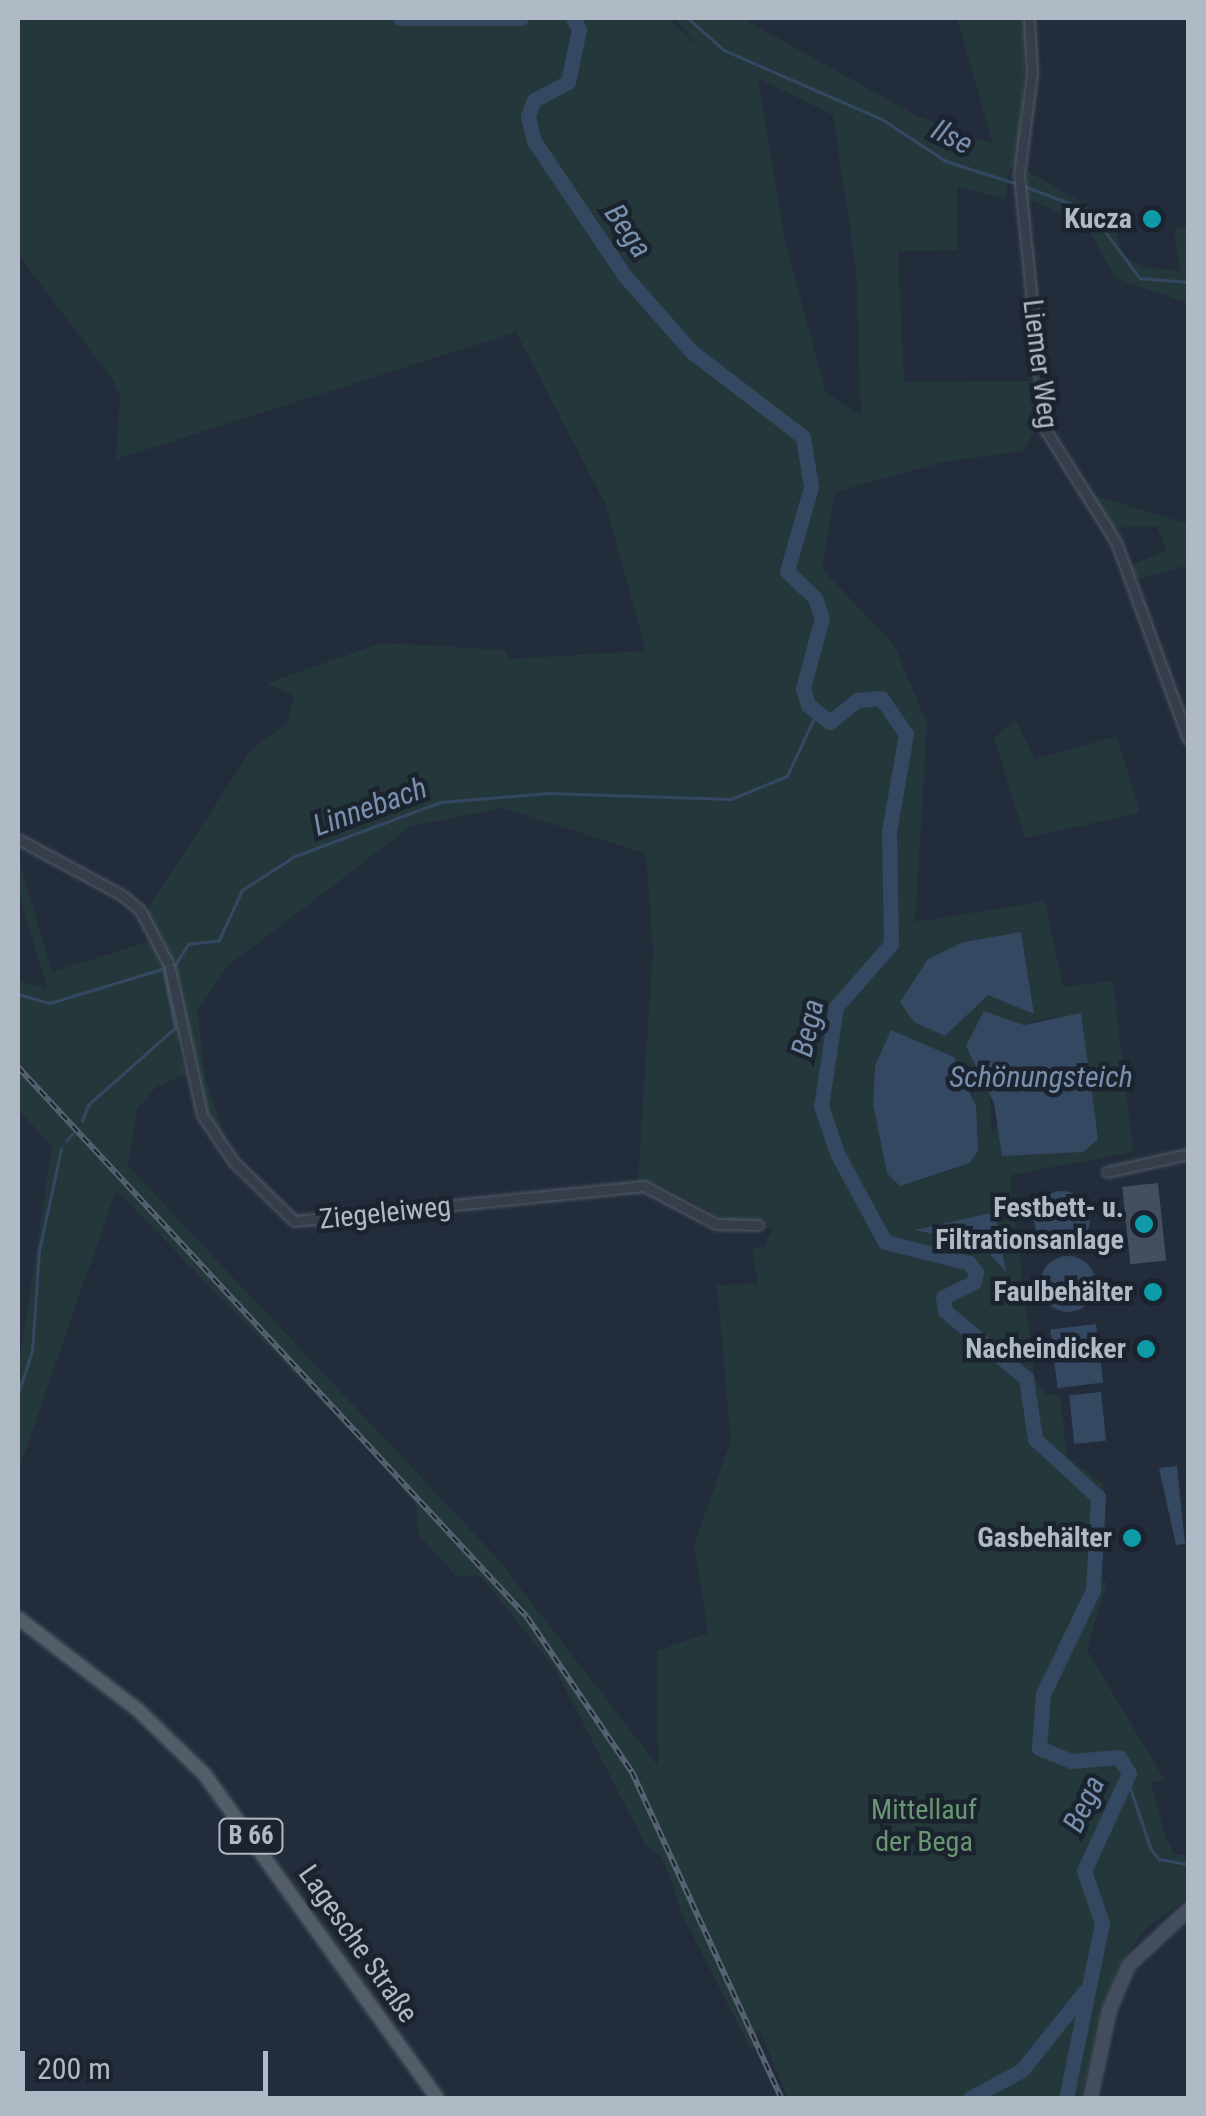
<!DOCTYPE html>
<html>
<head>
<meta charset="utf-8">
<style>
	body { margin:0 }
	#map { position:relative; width:1206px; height:2116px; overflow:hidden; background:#222c3a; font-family:"Roboto Condensed",sans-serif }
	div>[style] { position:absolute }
	.green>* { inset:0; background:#24383b }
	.water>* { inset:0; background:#354861; transform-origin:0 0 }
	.round { border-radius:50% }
	.stream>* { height:2.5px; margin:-1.25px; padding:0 1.25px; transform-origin:1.25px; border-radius:1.25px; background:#354861 }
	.river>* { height:15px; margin:-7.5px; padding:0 7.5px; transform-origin:7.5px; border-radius:7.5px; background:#354861 }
	.building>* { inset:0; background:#434f5e; transform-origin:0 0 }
	.roads { filter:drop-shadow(0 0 2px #535c68) drop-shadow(0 0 2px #535c68) }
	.street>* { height:9px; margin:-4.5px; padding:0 4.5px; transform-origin:4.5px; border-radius:4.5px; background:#353e4a }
	.secondary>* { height:11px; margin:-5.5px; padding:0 5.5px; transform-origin:5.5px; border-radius:5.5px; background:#434d5d }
	.primary>* { height:12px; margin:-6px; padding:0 6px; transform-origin:6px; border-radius:6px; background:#535d6a }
	.rail>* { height:6px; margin-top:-3px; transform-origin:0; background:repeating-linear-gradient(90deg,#1b232f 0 8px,#576271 0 16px); box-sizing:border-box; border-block:2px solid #576271 }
	.dots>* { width:28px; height:28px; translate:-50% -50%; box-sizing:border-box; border:5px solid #1b232f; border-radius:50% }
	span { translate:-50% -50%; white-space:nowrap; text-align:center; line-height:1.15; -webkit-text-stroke:9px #1b232f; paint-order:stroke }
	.shield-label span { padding:2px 8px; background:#1b232f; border:2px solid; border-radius:8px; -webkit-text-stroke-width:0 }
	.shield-label { font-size:25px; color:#b0b9c6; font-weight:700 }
	.poi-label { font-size:28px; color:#b0b9c6; font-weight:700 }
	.right { translate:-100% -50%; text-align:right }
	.street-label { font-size:28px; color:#b0b9c6 }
	.park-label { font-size:28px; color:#689772 }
	.water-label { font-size:30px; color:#7890ae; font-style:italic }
	.frame { position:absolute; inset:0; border:20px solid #b0b9c6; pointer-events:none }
	.scale { position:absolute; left:20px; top:2051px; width:248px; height:45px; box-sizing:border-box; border:5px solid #b0b9c6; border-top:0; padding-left:12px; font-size:30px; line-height:35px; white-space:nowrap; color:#b0b9c6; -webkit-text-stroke:8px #1b232f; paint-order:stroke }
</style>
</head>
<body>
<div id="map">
	<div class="green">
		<i style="clip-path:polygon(evenodd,18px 18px,668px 18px,702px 51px,674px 18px,742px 18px,917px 116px,993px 144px,957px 18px,1027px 18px,1019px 161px,1009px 170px,1006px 200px,957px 186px,957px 250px,898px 251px,904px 382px,1036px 381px,1039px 423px,1023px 451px,943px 462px,835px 492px,822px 569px,894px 645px,927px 724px,915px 922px,1045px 901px,1063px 987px,1113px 981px,1133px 1152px,1011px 1175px,1011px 1190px,1035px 1378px,1047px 1395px,1060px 1394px,1067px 1457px,1103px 1484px,1106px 1501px,1099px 1582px,1107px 1582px,1087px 1650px,1164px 1779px,1151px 1783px,1166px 1839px,1175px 1855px,1188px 1855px,1188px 1898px,1147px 1927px,1118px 1965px,1080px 2098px,788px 2098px,759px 2029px,752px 2052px,683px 1916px,662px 1857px,646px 1846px,557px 1672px,481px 1576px,456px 1576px,418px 1534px,416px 1505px,361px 1442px,116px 1190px,18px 1472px,18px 1370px,52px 1147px,18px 1109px,18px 981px,47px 988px,18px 891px,18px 857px,52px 972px,150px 941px,163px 962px,171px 959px,145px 913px,251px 750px,286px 724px,295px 696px,267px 683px,382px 643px,506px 650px,508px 659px,646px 651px,606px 505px,516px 332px,116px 459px,120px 397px,113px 380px,18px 254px,18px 18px,758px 78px,833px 115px,856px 268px,861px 416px,826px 393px,785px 241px,758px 78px,18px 18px,504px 808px,646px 854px,653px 949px,638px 1182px,659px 1183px,730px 1222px,773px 1229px,764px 1247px,752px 1249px,758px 1284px,717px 1285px,731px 1441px,694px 1545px,708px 1633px,657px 1651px,658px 1766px,497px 1558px,128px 1166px,137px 1109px,156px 1087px,186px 1075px,177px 1044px,188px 1024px,204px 1106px,229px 1148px,205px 1077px,197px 1009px,229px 965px,411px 826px,504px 808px,18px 18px,1021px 932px,1034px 1013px,988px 995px,978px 1000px,1021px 932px,18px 18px,984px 1011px,1024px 1025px,1055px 1016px,992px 1134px,984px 1011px,18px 18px,891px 1030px,954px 1057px,972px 1084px,978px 1151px,970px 1163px,933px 1175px,886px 1151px,873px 1104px,875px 1066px,891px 1030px,18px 18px,995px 1212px,1004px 1268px,982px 1245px,917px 1230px,995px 1212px)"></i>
		<i style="clip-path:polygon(1027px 171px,1113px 220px,1123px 254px,1141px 267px,1180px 271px,1174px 229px,1188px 227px,1188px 303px,1115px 278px,1085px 223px,1026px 198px)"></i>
		<i style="clip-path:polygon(1093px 495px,1188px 524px,1188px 565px,1136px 580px,1130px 566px,1166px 550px,1157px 526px,1112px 528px)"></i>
		<i style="clip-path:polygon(1015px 720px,1035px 759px,1117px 736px,1140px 813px,1025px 838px,994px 738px)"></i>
	</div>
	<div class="water">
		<i style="clip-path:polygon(1021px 932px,1034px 1014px,988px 995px,945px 1036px,914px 1022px,900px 1002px,928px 959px,964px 942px)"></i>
		<i style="clip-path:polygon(984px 1011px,1024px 1025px,1081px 1013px,1098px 1139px,1083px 1152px,1002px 1156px,994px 1103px,966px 1046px)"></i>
		<i style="clip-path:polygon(891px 1030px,954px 1057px,976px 1106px,978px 1151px,970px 1163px,900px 1186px,887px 1173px,873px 1104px,875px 1066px)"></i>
		<i class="round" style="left:1034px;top:1191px;width:56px;height:56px"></i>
		<i style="clip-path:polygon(995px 1212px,1006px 1272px,982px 1245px,915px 1230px)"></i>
		<i class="round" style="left:1040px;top:1256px;width:56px;height:56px"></i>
		<i style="left:1096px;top:1324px;width:59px;height:46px;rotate:83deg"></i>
		<i style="left:1101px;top:1392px;width:49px;height:32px;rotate:84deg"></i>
		<i style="clip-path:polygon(1177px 1466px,1185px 1544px,1176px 1545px,1159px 1468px)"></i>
	</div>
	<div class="stream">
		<i style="left:688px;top:18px;width:48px;rotate:41.6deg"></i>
		<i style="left:724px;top:50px;width:172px;rotate:23.6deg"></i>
		<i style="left:882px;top:119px;width:77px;rotate:33.3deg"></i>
		<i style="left:946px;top:161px;width:75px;rotate:17.9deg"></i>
		<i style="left:1024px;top:186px;width:71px;rotate:20.7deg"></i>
		<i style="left:1090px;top:211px;width:84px;rotate:53.3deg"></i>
		<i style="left:1140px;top:278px;width:48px;rotate:4.8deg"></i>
		<i style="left:18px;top:994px;width:33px;rotate:16deg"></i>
		<i style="left:50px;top:1003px;width:131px;rotate:-16.9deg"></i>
		<i style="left:175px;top:965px;width:25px;rotate:-58deg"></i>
		<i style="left:188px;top:944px;width:31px;rotate:-7deg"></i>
		<i style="left:219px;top:940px;width:55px;rotate:-65.3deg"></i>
		<i style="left:242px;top:890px;width:63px;rotate:-32.7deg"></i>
		<i style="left:295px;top:856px;width:156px;rotate:-20.3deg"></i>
		<i style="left:441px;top:802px;width:107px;rotate:-4.8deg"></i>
		<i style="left:548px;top:793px;width:183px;rotate:1.9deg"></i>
		<i style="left:731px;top:799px;width:61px;rotate:-22.3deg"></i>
		<i style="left:787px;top:776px;width:66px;rotate:-65deg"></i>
		<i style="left:82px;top:1121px;width:17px;rotate:-69deg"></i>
		<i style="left:88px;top:1105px;width:116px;rotate:-41.5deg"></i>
		<i style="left:175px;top:1028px;width:61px;rotate:-101.3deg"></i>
		<i style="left:66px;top:1141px;width:9px;rotate:-49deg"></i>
		<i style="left:18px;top:1394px;width:45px;rotate:-72deg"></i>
		<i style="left:32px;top:1351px;width:100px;rotate:-86deg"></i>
		<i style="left:39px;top:1251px;width:104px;rotate:-77.8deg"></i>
		<i style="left:1128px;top:1781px;width:72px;rotate:71.3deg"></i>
		<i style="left:1151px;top:1849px;width:13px;rotate:51deg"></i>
		<i style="left:1159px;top:1859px;width:29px;rotate:10deg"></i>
	</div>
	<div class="river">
		<i style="left:400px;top:18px;width:121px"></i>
		<i style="left:573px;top:18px;width:13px;rotate:61deg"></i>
		<i style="left:579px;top:29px;width:54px;rotate:101.7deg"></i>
		<i style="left:568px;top:82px;width:38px;rotate:152deg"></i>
		<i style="left:534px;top:100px;width:17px;rotate:111deg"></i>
		<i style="left:528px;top:116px;width:26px;rotate:77deg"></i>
		<i style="left:534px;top:141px;width:161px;rotate:56.1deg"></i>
		<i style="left:624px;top:275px;width:103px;rotate:48.6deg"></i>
		<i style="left:692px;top:352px;width:140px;rotate:37.4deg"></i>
		<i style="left:803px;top:437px;width:51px;rotate:80.9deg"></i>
		<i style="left:811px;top:487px;width:87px;rotate:105.9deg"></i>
		<i style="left:787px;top:571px;width:39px;rotate:44deg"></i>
		<i style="left:815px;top:598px;width:21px;rotate:71deg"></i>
		<i style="left:822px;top:618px;width:73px;rotate:105.2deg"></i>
		<i style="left:803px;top:688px;width:18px;rotate:74deg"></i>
		<i style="left:808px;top:705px;width:28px;rotate:38deg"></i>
		<i style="left:830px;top:722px;width:35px;rotate:-39deg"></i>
		<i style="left:857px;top:700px;width:24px;rotate:-5deg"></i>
		<i style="left:881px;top:698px;width:44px;rotate:55.2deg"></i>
		<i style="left:906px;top:734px;width:98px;rotate:99.9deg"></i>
		<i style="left:889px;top:831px;width:113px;rotate:89deg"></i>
		<i style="left:891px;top:944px;width:84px;rotate:131.1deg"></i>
		<i style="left:836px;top:1007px;width:100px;rotate:98.6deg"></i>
		<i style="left:821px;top:1106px;width:50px;rotate:71.2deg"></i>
		<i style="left:837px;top:1153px;width:101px;rotate:61.7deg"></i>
		<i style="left:885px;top:1242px;width:87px;rotate:14deg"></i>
		<i style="left:969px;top:1263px;width:11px;rotate:52deg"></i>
		<i style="left:976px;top:1272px;width:10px;rotate:101deg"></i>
		<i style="left:974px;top:1282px;width:34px;rotate:154deg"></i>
		<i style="left:943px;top:1297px;width:14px;rotate:82deg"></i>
		<i style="left:945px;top:1311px;width:105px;rotate:39.6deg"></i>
		<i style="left:1026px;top:1378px;width:62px;rotate:81.6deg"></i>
		<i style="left:1035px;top:1439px;width:86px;rotate:42.6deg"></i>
		<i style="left:1098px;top:1497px;width:93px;rotate:93.1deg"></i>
		<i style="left:1093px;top:1590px;width:115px;rotate:115.7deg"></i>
		<i style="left:1043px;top:1694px;width:54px;rotate:94.2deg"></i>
		<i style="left:1039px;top:1748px;width:35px;rotate:22deg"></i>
		<i style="left:1071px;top:1761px;width:48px;rotate:-4.8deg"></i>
		<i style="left:1119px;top:1757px;width:19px;rotate:58deg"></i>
		<i style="left:1129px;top:1773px;width:108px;rotate:114.7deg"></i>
		<i style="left:1084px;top:1871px;width:55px;rotate:70.9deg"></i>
		<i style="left:1102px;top:1923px;width:179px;rotate:101.6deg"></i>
		<i style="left:970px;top:2098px;width:59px;rotate:-28.3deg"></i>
		<i style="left:1022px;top:2070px;width:101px;rotate:-51.4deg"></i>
	</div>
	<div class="building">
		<i style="left:1158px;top:1183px;width:78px;height:36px;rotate:84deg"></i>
	</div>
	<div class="roads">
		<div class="street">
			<i style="left:1029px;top:18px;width:55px;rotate:86.9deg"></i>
			<i style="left:1032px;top:73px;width:102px;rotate:97.3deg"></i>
			<i style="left:1019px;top:174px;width:256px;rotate:84.2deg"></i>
			<i style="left:1045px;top:429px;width:133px;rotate:57.9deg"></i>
			<i style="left:1116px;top:542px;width:210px;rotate:69.9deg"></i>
			<i style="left:18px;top:839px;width:118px;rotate:28.3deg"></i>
			<i style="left:122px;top:895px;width:23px;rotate:40deg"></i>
			<i style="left:140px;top:910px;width:60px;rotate:62.2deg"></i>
			<i style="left:170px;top:969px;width:149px;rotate:77.6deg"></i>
			<i style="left:202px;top:1115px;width:55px;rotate:56deg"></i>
			<i style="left:233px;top:1161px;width:86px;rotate:44.5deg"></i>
			<i style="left:294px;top:1221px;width:352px;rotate:-5.7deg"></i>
			<i style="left:644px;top:1186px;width:81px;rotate:27.8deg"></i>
			<i style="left:716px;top:1224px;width:42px;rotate:1.4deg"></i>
			<i style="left:1107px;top:1172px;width:83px;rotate:-12.5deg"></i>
		</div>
		<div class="secondary">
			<i style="left:1090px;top:2098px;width:90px;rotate:-77.8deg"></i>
			<i style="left:1109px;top:2010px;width:49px;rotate:-67.1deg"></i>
			<i style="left:1128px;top:1965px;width:82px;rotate:-43deg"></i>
		</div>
		<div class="primary">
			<i style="left:18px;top:1618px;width:151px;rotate:37.5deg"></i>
			<i style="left:138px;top:1710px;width:93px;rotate:44.1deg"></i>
			<i style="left:205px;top:1775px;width:398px;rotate:54.3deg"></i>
		</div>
	</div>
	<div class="rail">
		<i style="left:18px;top:1067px;width:749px;rotate:47.22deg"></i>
		<i style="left:527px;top:1617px;width:187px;rotate:55.9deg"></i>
		<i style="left:632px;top:1772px;width:358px;rotate:65.4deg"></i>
	</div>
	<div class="dots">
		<i style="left:1152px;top:219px;background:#0f9aa8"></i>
		<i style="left:1144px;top:1224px;background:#0f9aa8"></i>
		<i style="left:1153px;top:1292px;background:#0f9aa8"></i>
		<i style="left:1146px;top:1349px;background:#0f9aa8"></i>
		<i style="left:1132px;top:1538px;background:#0f9aa8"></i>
	</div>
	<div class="shield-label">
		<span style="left:251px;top:1836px">B 66</span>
	</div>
	<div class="poi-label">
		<span class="right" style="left:1132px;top:219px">Kucza</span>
		<span class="right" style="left:1124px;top:1224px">Festbett- u.<br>Filtrationsanlage</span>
		<span class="right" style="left:1133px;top:1292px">Faulbehälter</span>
		<span class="right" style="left:1126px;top:1349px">Nacheindicker</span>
		<span class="right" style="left:1112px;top:1538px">Gasbehälter</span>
	</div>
	<div class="street-label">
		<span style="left:1040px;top:364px;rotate:83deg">Liemer Weg</span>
		<span style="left:385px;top:1213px;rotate:-6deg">Ziegeleiweg</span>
		<span style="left:358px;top:1944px;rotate:55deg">Lagesche Straße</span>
	</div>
	<div class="park-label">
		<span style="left:924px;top:1826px">Mittellauf<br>der Bega</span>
	</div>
	<div class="water-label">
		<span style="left:952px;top:137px;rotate:27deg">Ilse</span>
		<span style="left:628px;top:231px;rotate:55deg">Bega</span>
		<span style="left:370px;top:807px;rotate:-20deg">Linnebach</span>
		<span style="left:808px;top:1028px;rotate:-77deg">Bega</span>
		<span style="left:1041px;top:1077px">Schönungsteich</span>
		<span style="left:1084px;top:1804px;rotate:-65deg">Bega</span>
	</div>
	<div class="frame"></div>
	<div class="scale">200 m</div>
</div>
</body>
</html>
